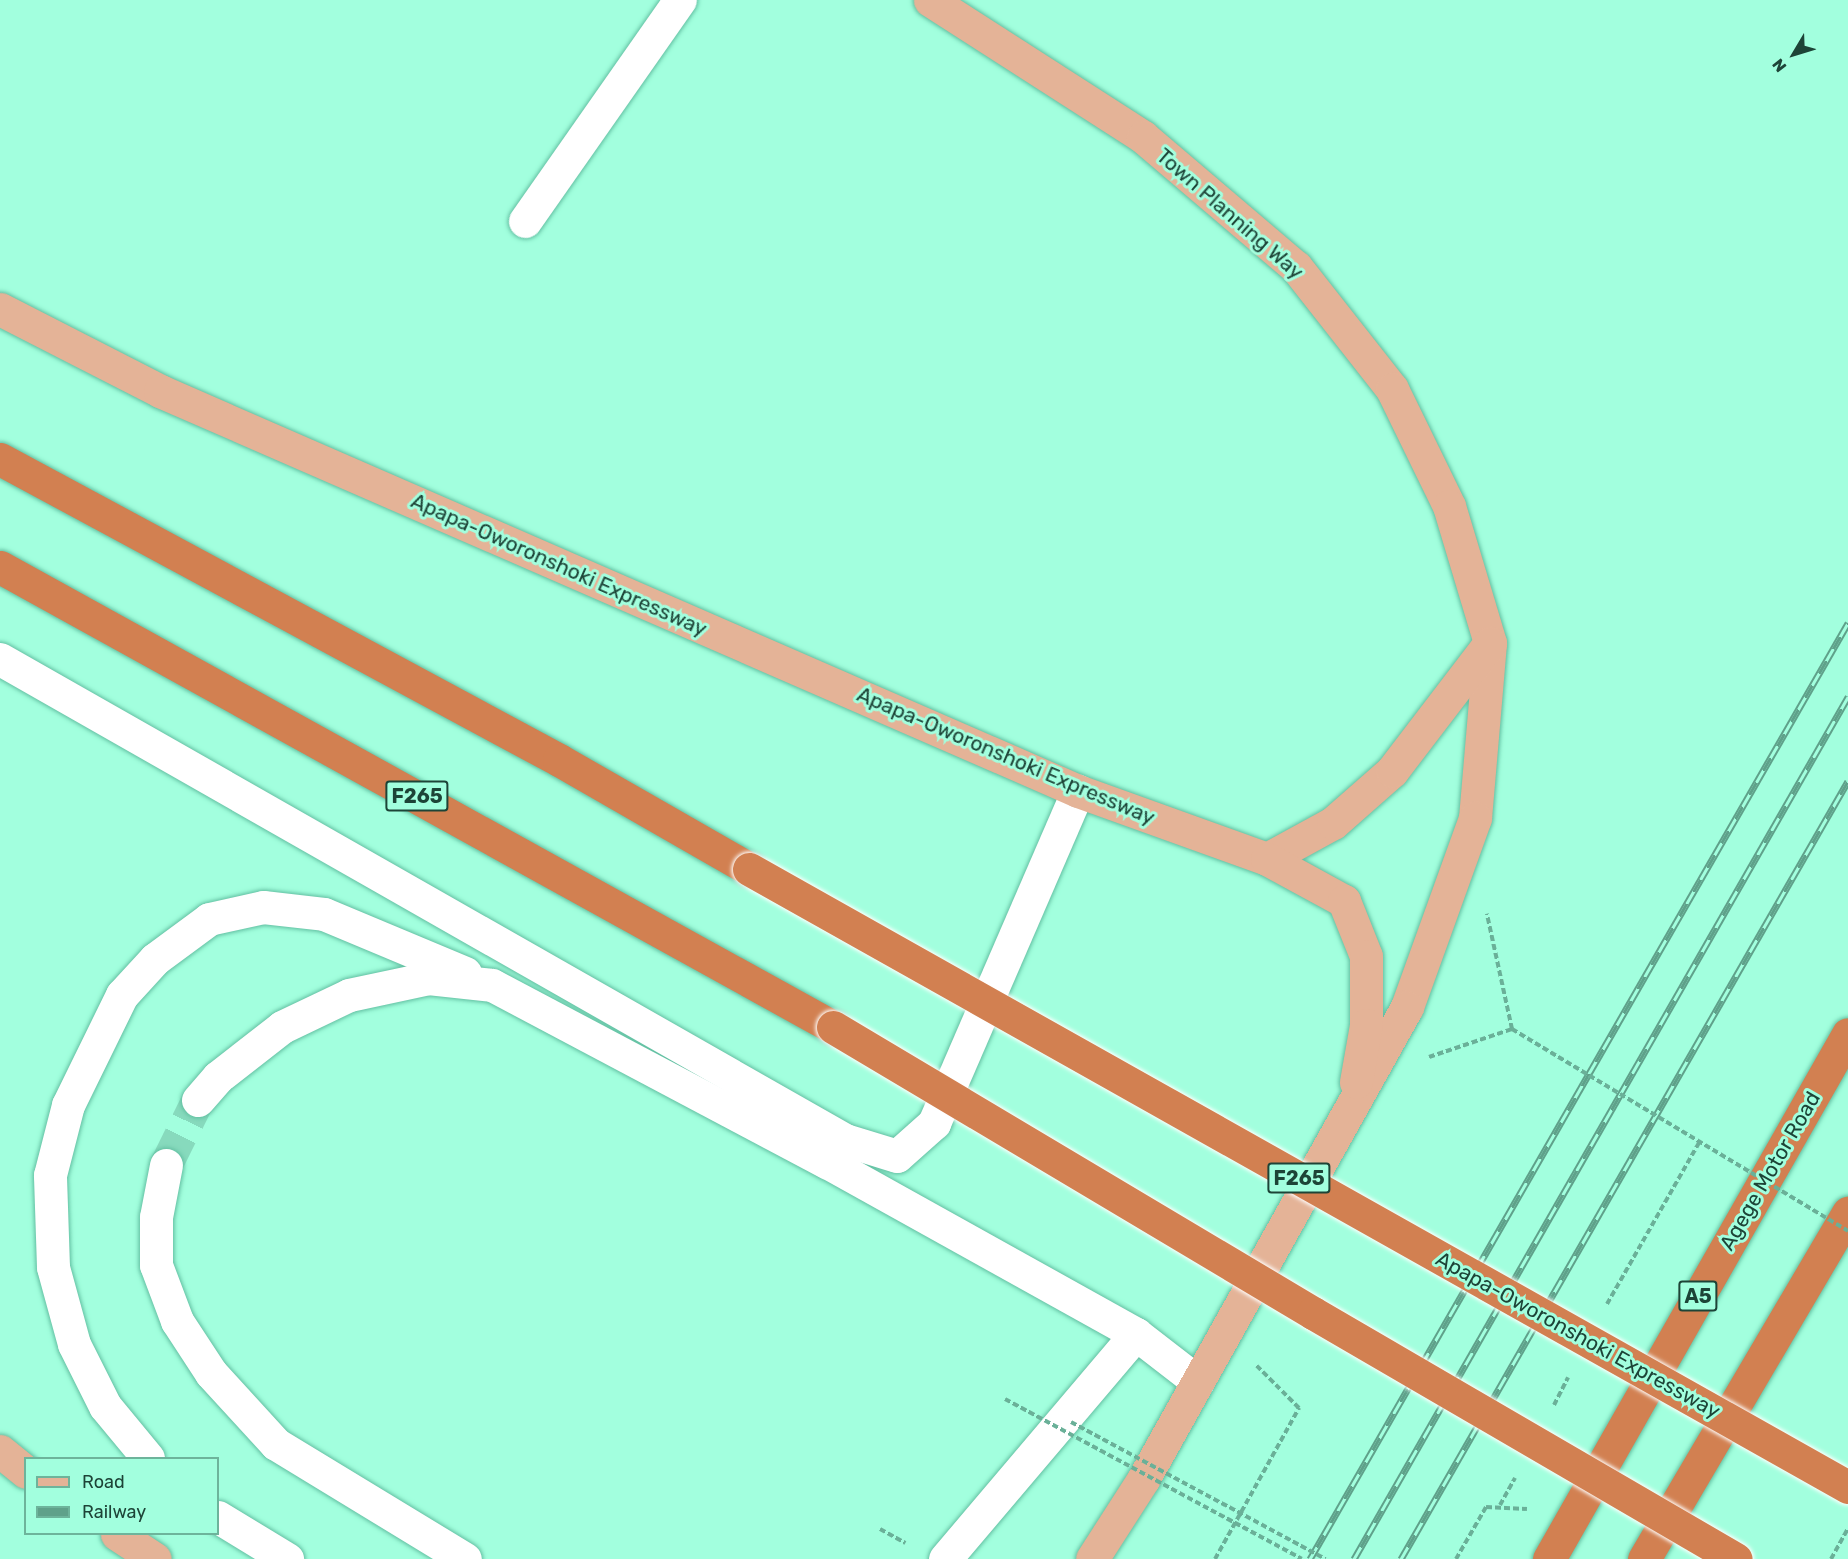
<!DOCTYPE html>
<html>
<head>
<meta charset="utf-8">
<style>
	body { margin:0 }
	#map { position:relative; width:1848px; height:1559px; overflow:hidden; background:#a2ffde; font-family:Rubik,sans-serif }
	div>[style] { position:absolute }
	.minor-tunnel>* { height:33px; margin-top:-16.5px; transform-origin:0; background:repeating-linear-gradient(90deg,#87dabd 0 33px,transparent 0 49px) }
	.path>* { height:4px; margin-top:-2px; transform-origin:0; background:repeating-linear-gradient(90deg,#6ab098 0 6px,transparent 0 9px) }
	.roads { filter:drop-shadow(0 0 2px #63c0a2) drop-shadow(0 0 2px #63c0a2) }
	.minor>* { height:33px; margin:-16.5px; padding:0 16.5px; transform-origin:16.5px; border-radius:16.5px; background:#fff }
	.major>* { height:33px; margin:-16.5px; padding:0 16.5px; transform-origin:16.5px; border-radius:16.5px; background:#e4b397 }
	.highway>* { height:33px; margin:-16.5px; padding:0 16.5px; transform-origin:16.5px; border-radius:16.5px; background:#d28051 }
	.rail>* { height:7px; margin-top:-3.5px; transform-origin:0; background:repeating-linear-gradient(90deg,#a2ffde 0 14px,#5fa18a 0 28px); box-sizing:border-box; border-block:2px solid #5fa18a }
	.path-bridge>* { height:4px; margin-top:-2px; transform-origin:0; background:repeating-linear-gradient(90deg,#6ab098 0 6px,transparent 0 9px) }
	.bridges { filter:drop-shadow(0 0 2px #fff) drop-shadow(0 0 2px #fff) }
	.highway-bridge>* { height:33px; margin:-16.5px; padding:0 16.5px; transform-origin:16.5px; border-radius:16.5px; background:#d28051 }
	span { translate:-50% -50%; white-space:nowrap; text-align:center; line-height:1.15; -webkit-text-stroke:6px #a2ffde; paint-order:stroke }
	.shield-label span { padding:2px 4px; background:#a2ffde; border:2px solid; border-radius:4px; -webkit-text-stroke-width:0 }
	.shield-label { font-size:20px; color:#1d4437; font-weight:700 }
	.street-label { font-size:21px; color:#1d4437 }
	.legend { position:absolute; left:24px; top:1457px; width:195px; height:78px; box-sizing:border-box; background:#a2ffde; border:2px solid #6db49b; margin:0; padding:8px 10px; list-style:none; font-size:18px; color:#1d4437 }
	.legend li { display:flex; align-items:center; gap:12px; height:30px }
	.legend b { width:30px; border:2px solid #6db49b }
	.north { position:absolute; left:1764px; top:24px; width:60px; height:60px; -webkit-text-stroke:4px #a2ffde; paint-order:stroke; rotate:232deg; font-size:16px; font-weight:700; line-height:24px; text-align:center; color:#1d4437 }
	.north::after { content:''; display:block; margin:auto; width:21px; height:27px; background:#1d4437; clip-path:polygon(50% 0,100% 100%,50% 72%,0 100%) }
</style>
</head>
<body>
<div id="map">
	<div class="minor-tunnel">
		<i style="left:166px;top:1165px;width:72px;rotate:-63.8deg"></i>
	</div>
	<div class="path">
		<i style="left:1429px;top:1057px;width:88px;rotate:-18.6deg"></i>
		<i style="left:1512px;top:1029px;width:118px;rotate:-102.3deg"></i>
		<i style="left:1607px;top:1304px;width:188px;rotate:-60.3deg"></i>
		<i style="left:1554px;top:1405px;width:31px;rotate:-63deg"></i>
		<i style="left:1500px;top:1505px;width:31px;rotate:-61deg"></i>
		<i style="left:880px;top:1529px;width:29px;rotate:29deg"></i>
		<i style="left:1215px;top:1559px;width:173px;rotate:-60.9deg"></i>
		<i style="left:1299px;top:1408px;width:61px;rotate:-135deg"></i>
		<i style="left:1456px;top:1559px;width:60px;rotate:-60deg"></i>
		<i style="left:1486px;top:1507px;width:41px;rotate:2.8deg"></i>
		<i style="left:1831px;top:1559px;width:35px;rotate:-61deg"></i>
	</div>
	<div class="roads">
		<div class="minor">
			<i style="left:525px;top:221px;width:270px;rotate:-55deg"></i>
			<i style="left:0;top:659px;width:972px;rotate:29.65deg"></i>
			<i style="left:845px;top:1140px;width:54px;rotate:17.1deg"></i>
			<i style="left:897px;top:1156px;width:50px;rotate:-41.7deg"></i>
			<i style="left:934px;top:1123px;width:362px;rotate:-66.6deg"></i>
			<i style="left:198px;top:1100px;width:30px;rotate:-49deg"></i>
			<i style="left:218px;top:1077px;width:81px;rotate:-38deg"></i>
			<i style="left:282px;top:1027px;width:74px;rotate:-25.5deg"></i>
			<i style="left:349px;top:995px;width:81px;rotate:-12.1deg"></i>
			<i style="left:428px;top:978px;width:64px;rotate:6.2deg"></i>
			<i style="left:492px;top:985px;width:379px;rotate:27.9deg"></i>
			<i style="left:827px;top:1162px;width:354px;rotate:29.1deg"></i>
			<i style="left:1136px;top:1334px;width:78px;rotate:37.7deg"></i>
			<i style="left:166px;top:1165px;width:53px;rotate:100.9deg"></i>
			<i style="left:156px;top:1217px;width:48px;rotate:90deg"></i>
			<i style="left:156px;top:1265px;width:60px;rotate:69.4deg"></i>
			<i style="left:177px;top:1321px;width:62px;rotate:56.8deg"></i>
			<i style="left:211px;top:1373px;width:96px;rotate:47.5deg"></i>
			<i style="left:276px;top:1444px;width:221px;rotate:31.3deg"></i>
			<i style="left:148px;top:1458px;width:67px;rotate:-129.6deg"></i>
			<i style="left:105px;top:1406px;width:69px;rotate:-116.6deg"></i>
			<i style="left:74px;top:1344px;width:80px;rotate:-105.3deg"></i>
			<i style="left:53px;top:1267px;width:92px;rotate:-91.9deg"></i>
			<i style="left:50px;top:1175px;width:72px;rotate:-75.6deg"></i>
			<i style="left:68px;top:1105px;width:123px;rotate:-63.9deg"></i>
			<i style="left:122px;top:995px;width:49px;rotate:-47.5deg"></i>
			<i style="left:155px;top:959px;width:67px;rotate:-36.5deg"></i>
			<i style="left:209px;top:919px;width:55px;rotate:-12.5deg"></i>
			<i style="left:263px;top:907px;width:61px;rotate:6.5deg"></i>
			<i style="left:324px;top:914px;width:153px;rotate:22.7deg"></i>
			<i style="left:218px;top:1517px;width:81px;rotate:31.3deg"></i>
			<i style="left:945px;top:1559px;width:295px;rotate:-49.7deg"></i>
		</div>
		<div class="major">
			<i style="left:930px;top:0;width:253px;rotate:32.7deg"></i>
			<i style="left:1143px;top:137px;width:201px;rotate:40.4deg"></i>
			<i style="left:1296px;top:267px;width:155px;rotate:51.8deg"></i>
			<i style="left:1392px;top:389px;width:130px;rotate:64deg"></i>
			<i style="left:1449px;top:506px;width:143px;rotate:73.3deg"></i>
			<i style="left:1490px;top:643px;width:176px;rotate:94.9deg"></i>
			<i style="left:1475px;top:818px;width:201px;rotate:109.8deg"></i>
			<i style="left:1407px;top:1007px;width:539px;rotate:119.18deg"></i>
			<i style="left:1144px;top:1478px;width:96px;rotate:122.7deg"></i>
			<i style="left:0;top:309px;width:180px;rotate:27.1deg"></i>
			<i style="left:160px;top:391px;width:1001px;rotate:23.54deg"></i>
			<i style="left:1078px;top:791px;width:201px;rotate:19.8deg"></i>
			<i style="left:1267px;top:859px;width:75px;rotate:-28.6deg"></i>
			<i style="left:1333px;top:823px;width:79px;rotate:-41.4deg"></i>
			<i style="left:1392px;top:771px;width:161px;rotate:-52.6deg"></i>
			<i style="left:1267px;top:859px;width:88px;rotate:28.6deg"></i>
			<i style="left:1344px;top:901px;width:59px;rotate:68.2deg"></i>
			<i style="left:1366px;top:956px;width:69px;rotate:90deg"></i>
			<i style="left:1366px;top:1025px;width:58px;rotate:100deg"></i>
			<i style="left:0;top:1451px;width:33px;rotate:39deg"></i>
			<i style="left:117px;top:1534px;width:45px;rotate:33.3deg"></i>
		</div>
		<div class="highway">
			<i style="left:0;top:459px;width:635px;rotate:28.3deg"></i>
			<i style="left:559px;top:760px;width:219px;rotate:29.8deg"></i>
			<i style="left:0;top:567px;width:952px;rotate:28.91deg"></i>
			<i style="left:1549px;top:1559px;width:604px;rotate:-60.34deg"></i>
			<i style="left:1644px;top:1559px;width:402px;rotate:-59.5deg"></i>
		</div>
	</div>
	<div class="rail">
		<i style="left:1310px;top:1559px;width:1080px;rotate:-60.11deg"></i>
		<i style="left:1354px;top:1559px;width:994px;rotate:-60.18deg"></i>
		<i style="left:1401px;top:1559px;width:897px;rotate:-60.12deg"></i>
	</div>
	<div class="path-bridge">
		<i style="left:1512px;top:1029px;width:392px;rotate:31deg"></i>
		<i style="left:1005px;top:1399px;width:337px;rotate:28.3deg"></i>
		<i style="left:1071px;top:1422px;width:289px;rotate:28.3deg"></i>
	</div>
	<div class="bridges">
		<div class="highway-bridge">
			<i style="left:749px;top:869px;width:1261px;rotate:29.35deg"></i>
			<i style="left:833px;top:1027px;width:559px;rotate:30.79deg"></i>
			<i style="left:1313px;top:1313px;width:489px;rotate:30.2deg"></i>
		</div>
	</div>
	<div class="shield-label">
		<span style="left:417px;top:796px">F265</span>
		<span style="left:1299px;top:1178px">F265</span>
		<span style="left:1698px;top:1296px">A5</span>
	</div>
	<div class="street-label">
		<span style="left:1230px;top:214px;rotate:41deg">Town Planning Way</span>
		<span style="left:559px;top:565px;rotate:24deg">Apapa-Oworonshoki Expressway</span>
		<span style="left:1006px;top:756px;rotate:23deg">Apapa-Oworonshoki Expressway</span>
		<span style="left:1770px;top:1171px;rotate:-60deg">Agege Motor Road</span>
		<span style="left:1578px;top:1335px;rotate:29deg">Apapa-Oworonshoki Expressway</span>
	</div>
	<ul class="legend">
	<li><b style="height:8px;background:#e4b397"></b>Road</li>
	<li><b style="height:8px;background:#5fa18a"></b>Railway</li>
	</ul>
	<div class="north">N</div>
</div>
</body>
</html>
